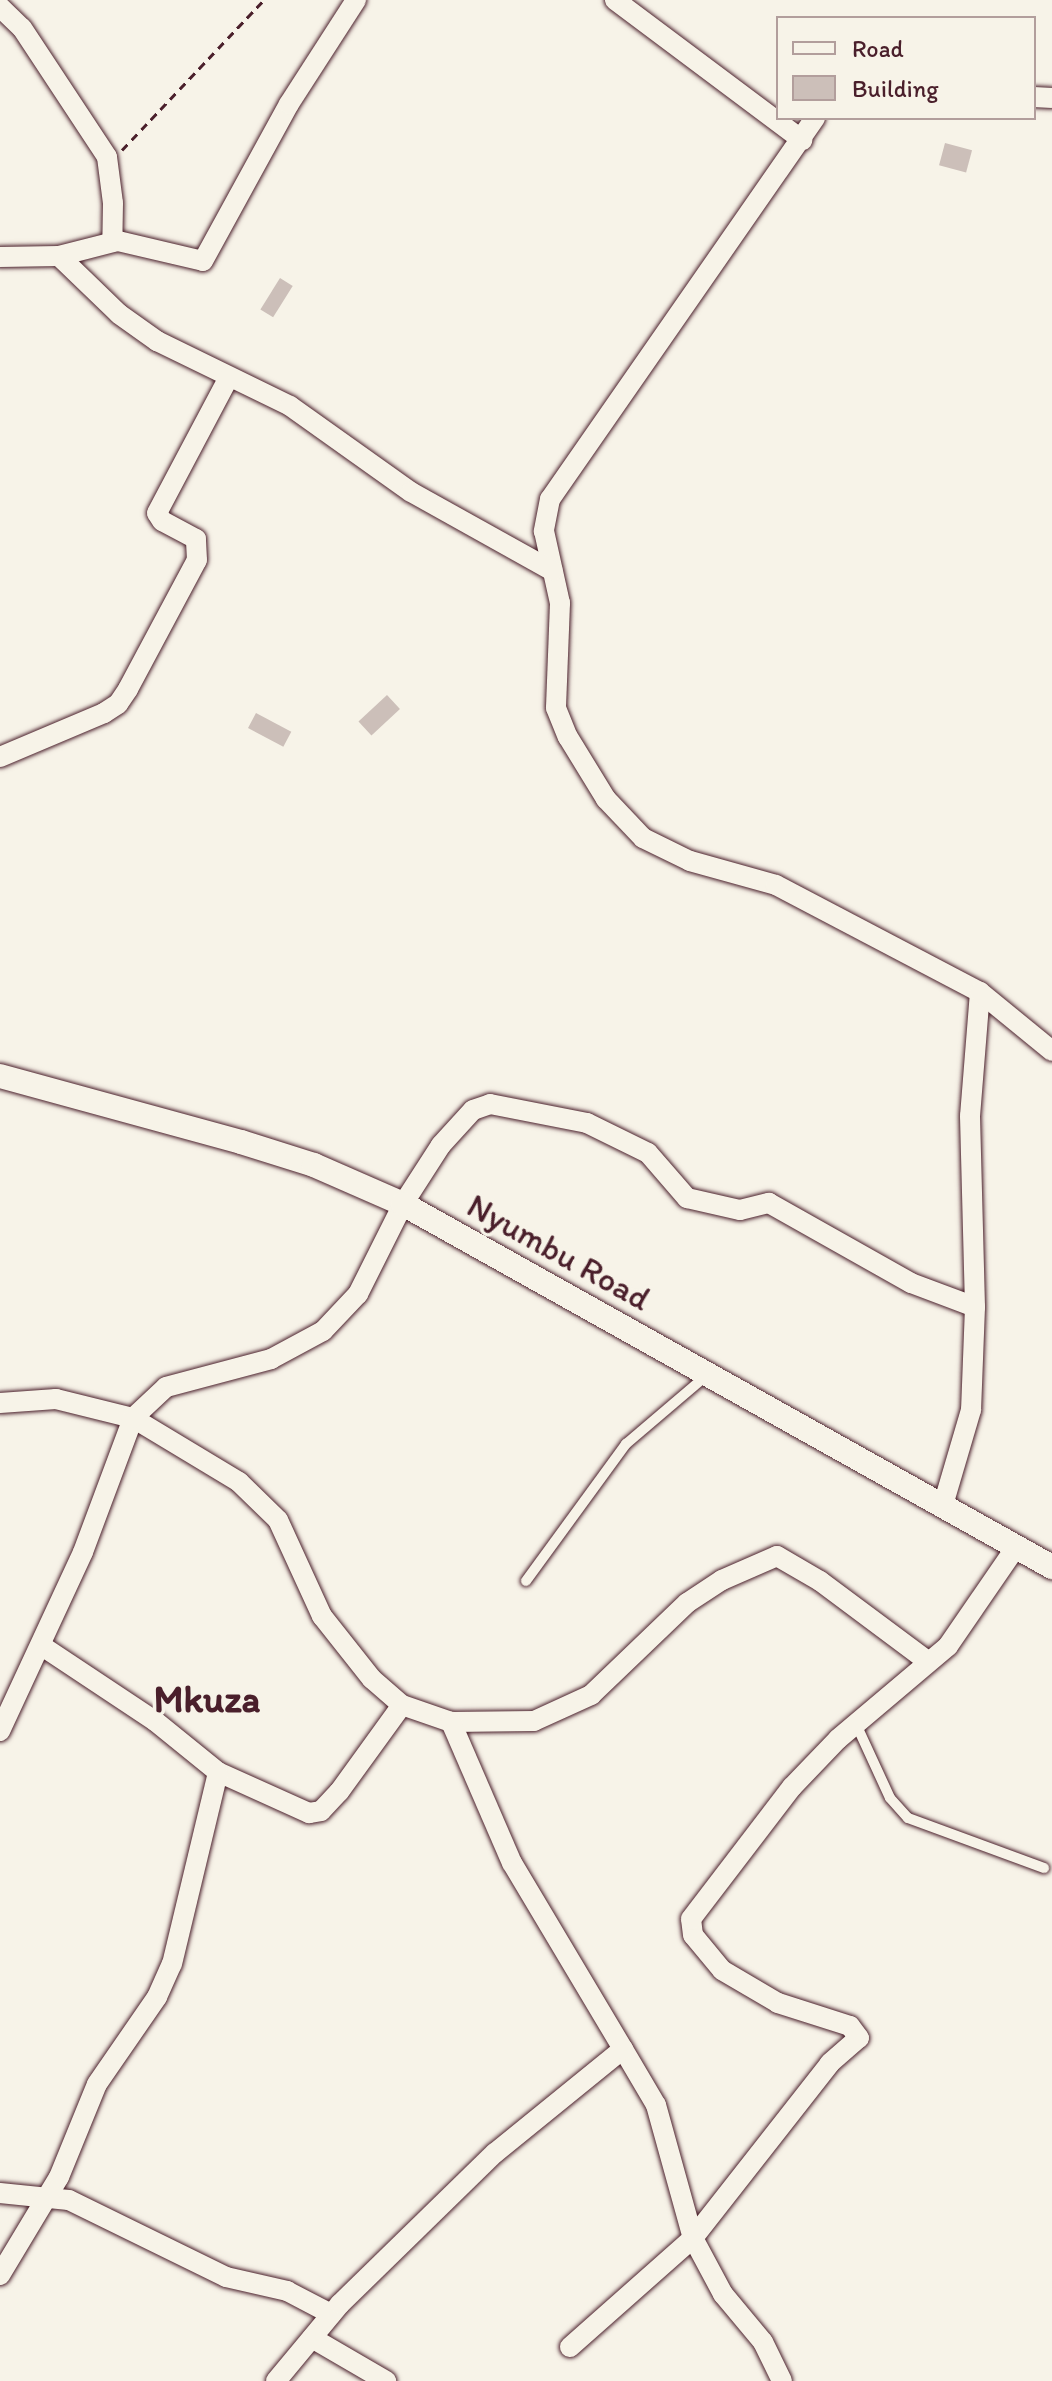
<!DOCTYPE html>
<html>
<head>
<meta charset="utf-8">
<style>
	body { margin:0 }
	#map { position:relative; width:1052px; height:2381px; overflow:hidden; background:#f7f3e8; font-family:Itim,sans-serif }
	div>[style] { position:absolute }
	.building>* { inset:0; background:#ccbfb9; transform-origin:0 0 }
	.path>* { height:3px; margin-top:-1.5px; transform-origin:0; background:repeating-linear-gradient(90deg,#4a1f2b 0 8px,transparent 0 14px) }
	.roads { filter:drop-shadow(0 0 2px #4a1f2b) drop-shadow(0 0 2px #4a1f2b) }
	.service>* { height:10px; margin:-5px; padding:0 5px; transform-origin:5px; border-radius:5px; background:#f7f3e8 }
	.minor>* { height:20px; margin:-10px; padding:0 10px; transform-origin:10px; border-radius:10px; background:#f7f3e8 }
	.tertiary>* { height:24px; margin:-12px; padding:0 12px; transform-origin:12px; border-radius:12px; background:#f7f3e8 }
	span { translate:-50% -50%; white-space:nowrap; text-align:center; line-height:1.15; -webkit-text-stroke:7px #f7f3e8; paint-order:stroke }
	.street-label { font-size:34px; color:#4a1f2b }
	.quarter-label { font-size:38px; color:#4a1f2b; font-weight:700 }
	.legend { position:absolute; left:776px; top:16px; width:260px; height:104px; box-sizing:border-box; background:#f7f3e8; border:2px solid #b29e9c; margin:0; padding:10px 14px; list-style:none; font-size:24px; color:#4a1f2b }
	.legend li { display:flex; align-items:center; gap:16px; height:40px }
	.legend b { width:40px; border:2px solid #b29e9c }
</style>
</head>
<body>
<div id="map">
	<div class="building">
		<i style="left:945px;top:143px;width:28px;height:23px;rotate:15deg"></i>
		<i style="left:280px;top:278px;width:15px;height:37px;rotate:32deg"></i>
		<i style="left:387px;top:695px;width:19px;height:39px;rotate:47deg"></i>
		<i style="left:256px;top:713px;width:40px;height:17px;rotate:28deg"></i>
	</div>
	<div class="path">
		<i style="left:122px;top:150px;width:207px;rotate:-46.6deg"></i>
	</div>
	<div class="roads">
		<div class="service">
			<i style="left:526px;top:1581px;width:170px;rotate:-53.9deg"></i>
			<i style="left:626px;top:1444px;width:106px;rotate:-40.4deg"></i>
			<i style="left:856px;top:1724px;width:81px;rotate:65.3deg"></i>
			<i style="left:890px;top:1798px;width:27px;rotate:48deg"></i>
			<i style="left:908px;top:1818px;width:145px;rotate:20.2deg"></i>
		</div>
		<div class="minor">
			<i style="left:615px;top:0;width:234px;rotate:36.8deg"></i>
			<i style="left:0;top:7px;width:30px;rotate:44deg"></i>
			<i style="left:22px;top:28px;width:154px;rotate:56.6deg"></i>
			<i style="left:107px;top:157px;width:46px;rotate:82.6deg"></i>
			<i style="left:113px;top:203px;width:39px;rotate:91deg"></i>
			<i style="left:1034px;top:97px;width:18px;rotate:3deg"></i>
			<i style="left:815px;top:118px;width:464px;rotate:124.8deg"></i>
			<i style="left:550px;top:499px;width:33px;rotate:101deg"></i>
			<i style="left:544px;top:531px;width:74px;rotate:77.5deg"></i>
			<i style="left:560px;top:603px;width:105px;rotate:92.2deg"></i>
			<i style="left:556px;top:708px;width:31px;rotate:68deg"></i>
			<i style="left:568px;top:737px;width:73px;rotate:58.5deg"></i>
			<i style="left:606px;top:799px;width:54px;rotate:46.5deg"></i>
			<i style="left:643px;top:838px;width:52px;rotate:26.1deg"></i>
			<i style="left:690px;top:861px;width:89px;rotate:15.6deg"></i>
			<i style="left:776px;top:885px;width:230px;rotate:27.7deg"></i>
			<i style="left:980px;top:992px;width:124px;rotate:94.6deg"></i>
			<i style="left:970px;top:1116px;width:191px;rotate:88.5deg"></i>
			<i style="left:975px;top:1307px;width:103px;rotate:92.2deg"></i>
			<i style="left:971px;top:1410px;width:99px;rotate:106.4deg"></i>
			<i style="left:59px;top:256px;width:83px;rotate:44deg"></i>
			<i style="left:119px;top:314px;width:47px;rotate:35.4deg"></i>
			<i style="left:157px;top:341px;width:148px;rotate:26deg"></i>
			<i style="left:290px;top:406px;width:148px;rotate:35.4deg"></i>
			<i style="left:411px;top:492px;width:162px;rotate:29.1deg"></i>
			<i style="left:0;top:257px;width:59px;rotate:-1deg"></i>
			<i style="left:59px;top:256px;width:61px;rotate:-14.3deg"></i>
			<i style="left:118px;top:241px;width:87px;rotate:13.2deg"></i>
			<i style="left:203px;top:261px;width:179px;rotate:-61.3deg"></i>
			<i style="left:289px;top:104px;width:124px;rotate:-57.2deg"></i>
			<i style="left:0;top:757px;width:113px;rotate:-22.9deg"></i>
			<i style="left:104px;top:713px;width:17px;rotate:-33deg"></i>
			<i style="left:118px;top:704px;width:18px;rotate:-56deg"></i>
			<i style="left:128px;top:689px;width:146px;rotate:-61.9deg"></i>
			<i style="left:197px;top:560px;width:21px;rotate:-93deg"></i>
			<i style="left:196px;top:539px;width:38px;rotate:-152deg"></i>
			<i style="left:162px;top:521px;width:9px;rotate:-122deg"></i>
			<i style="left:157px;top:513px;width:152px;rotate:-62.1deg"></i>
			<i style="left:980px;top:992px;width:93px;rotate:39.3deg"></i>
			<i style="left:0;top:1403px;width:56px;rotate:-4.1deg"></i>
			<i style="left:56px;top:1399px;width:79px;rotate:13.9deg"></i>
			<i style="left:133px;top:1418px;width:124px;rotate:31.1deg"></i>
			<i style="left:239px;top:1482px;width:54px;rotate:44.3deg"></i>
			<i style="left:278px;top:1520px;width:106px;rotate:65.4deg"></i>
			<i style="left:322px;top:1616px;width:80px;rotate:51.6deg"></i>
			<i style="left:372px;top:1679px;width:40px;rotate:41deg"></i>
			<i style="left:402px;top:1705px;width:52px;rotate:19.1deg"></i>
			<i style="left:451px;top:1722px;width:83px;rotate:-0.7deg"></i>
			<i style="left:534px;top:1721px;width:63px;rotate:-24.5deg"></i>
			<i style="left:591px;top:1695px;width:133px;rotate:-43.8deg"></i>
			<i style="left:687px;top:1603px;width:42px;rotate:-33.3deg"></i>
			<i style="left:722px;top:1580px;width:60px;rotate:-23.6deg"></i>
			<i style="left:777px;top:1556px;width:50px;rotate:30.2deg"></i>
			<i style="left:820px;top:1581px;width:132px;rotate:36.7deg"></i>
			<i style="left:42px;top:1646px;width:136px;rotate:33.6deg"></i>
			<i style="left:155px;top:1721px;width:81px;rotate:39deg"></i>
			<i style="left:218px;top:1772px;width:100px;rotate:24.3deg"></i>
			<i style="left:309px;top:1813px;width:12px;rotate:-9deg"></i>
			<i style="left:321px;top:1811px;width:26px;rotate:-47deg"></i>
			<i style="left:339px;top:1792px;width:107px;rotate:-54.1deg"></i>
			<i style="left:0;top:1731px;width:197px;rotate:-65.1deg"></i>
			<i style="left:83px;top:1552px;width:143px;rotate:-69.5deg"></i>
			<i style="left:133px;top:1418px;width:45px;rotate:-43.2deg"></i>
			<i style="left:166px;top:1387px;width:109px;rotate:-14.9deg"></i>
			<i style="left:271px;top:1359px;width:59px;rotate:-28.3deg"></i>
			<i style="left:323px;top:1331px;width:51px;rotate:-46.6deg"></i>
			<i style="left:358px;top:1294px;width:101px;rotate:-63.4deg"></i>
			<i style="left:403px;top:1204px;width:70px;rotate:-57.2deg"></i>
			<i style="left:441px;top:1145px;width:47px;rotate:-47.6deg"></i>
			<i style="left:473px;top:1110px;width:18px;rotate:-19deg"></i>
			<i style="left:490px;top:1104px;width:99px;rotate:11.1deg"></i>
			<i style="left:587px;top:1123px;width:68px;rotate:26.2deg"></i>
			<i style="left:648px;top:1153px;width:60px;rotate:49.1deg"></i>
			<i style="left:687px;top:1198px;width:54px;rotate:12.8deg"></i>
			<i style="left:740px;top:1210px;width:30px;rotate:-14deg"></i>
			<i style="left:769px;top:1203px;width:163px;rotate:29.4deg"></i>
			<i style="left:911px;top:1283px;width:68px;rotate:20.6deg"></i>
			<i style="left:623px;top:2049px;width:65px;rotate:59.5deg"></i>
			<i style="left:656px;top:2105px;width:138px;rotate:74.5deg"></i>
			<i style="left:693px;top:2238px;width:64px;rotate:61.8deg"></i>
			<i style="left:723px;top:2294px;width:62px;rotate:50.2deg"></i>
			<i style="left:763px;top:2342px;width:43px;rotate:64deg"></i>
			<i style="left:0;top:2193px;width:69px;rotate:5.8deg"></i>
			<i style="left:69px;top:2200px;width:175px;rotate:26.1deg"></i>
			<i style="left:226px;top:2277px;width:63px;rotate:12.9deg"></i>
			<i style="left:287px;top:2291px;width:50px;rotate:27.6deg"></i>
			<i style="left:0;top:2275px;width:114px;rotate:-59deg"></i>
			<i style="left:59px;top:2177px;width:100px;rotate:-67.8deg"></i>
			<i style="left:97px;top:2084px;width:106px;rotate:-55.4deg"></i>
			<i style="left:157px;top:1997px;width:36px;rotate:-66deg"></i>
			<i style="left:172px;top:1964px;width:197px;rotate:-76.5deg"></i>
			<i style="left:312px;top:2338px;width:86px;rotate:30.2deg"></i>
			<i style="left:570px;top:2347px;width:164px;rotate:-41.5deg"></i>
			<i style="left:693px;top:2238px;width:222px;rotate:-51.9deg"></i>
			<i style="left:830px;top:2063px;width:38px;rotate:-41deg"></i>
			<i style="left:859px;top:2038px;width:15px;rotate:-127deg"></i>
			<i style="left:850px;top:2026px;width:76px;rotate:-162.3deg"></i>
			<i style="left:778px;top:2003px;width:65px;rotate:-149.5deg"></i>
			<i style="left:722px;top:1970px;width:45px;rotate:-129.6deg"></i>
			<i style="left:693px;top:1935px;width:16px;rotate:-97deg"></i>
			<i style="left:691px;top:1919px;width:166px;rotate:-52.6deg"></i>
			<i style="left:792px;top:1787px;width:66px;rotate:-46.2deg"></i>
			<i style="left:838px;top:1739px;width:144px;rotate:-40.2deg"></i>
			<i style="left:948px;top:1646px;width:120px;rotate:-55.5deg"></i>
			<i style="left:276px;top:2381px;width:100px;rotate:-50.3deg"></i>
			<i style="left:340px;top:2304px;width:216px;rotate:-44.3deg"></i>
			<i style="left:495px;top:2153px;width:165px;rotate:-39.1deg"></i>
			<i style="left:623px;top:2049px;width:217px;rotate:-120.8deg"></i>
			<i style="left:512px;top:1863px;width:154px;rotate:-113.4deg"></i>
		</div>
		<div class="tertiary">
			<i style="left:0;top:1076px;width:250px;rotate:15.3deg"></i>
			<i style="left:241px;top:1142px;width:77px;rotate:17.5deg"></i>
			<i style="left:314px;top:1165px;width:97px;rotate:23.7deg"></i>
			<i style="left:403px;top:1204px;width:744px;rotate:29.22deg"></i>
		</div>
	</div>
	<div class="street-label">
		<span style="left:559px;top:1252px;rotate:29deg">Nyumbu Road</span>
	</div>
	<div class="quarter-label">
		<span style="left:207px;top:1700px">Mkuza</span>
	</div>
	<ul class="legend">
	<li><b style="height:10px;background:#f7f3e8"></b>Road</li>
	<li><b style="height:22px;background:#ccbfb9"></b>Building</li>
	</ul>
</div>
</body>
</html>
